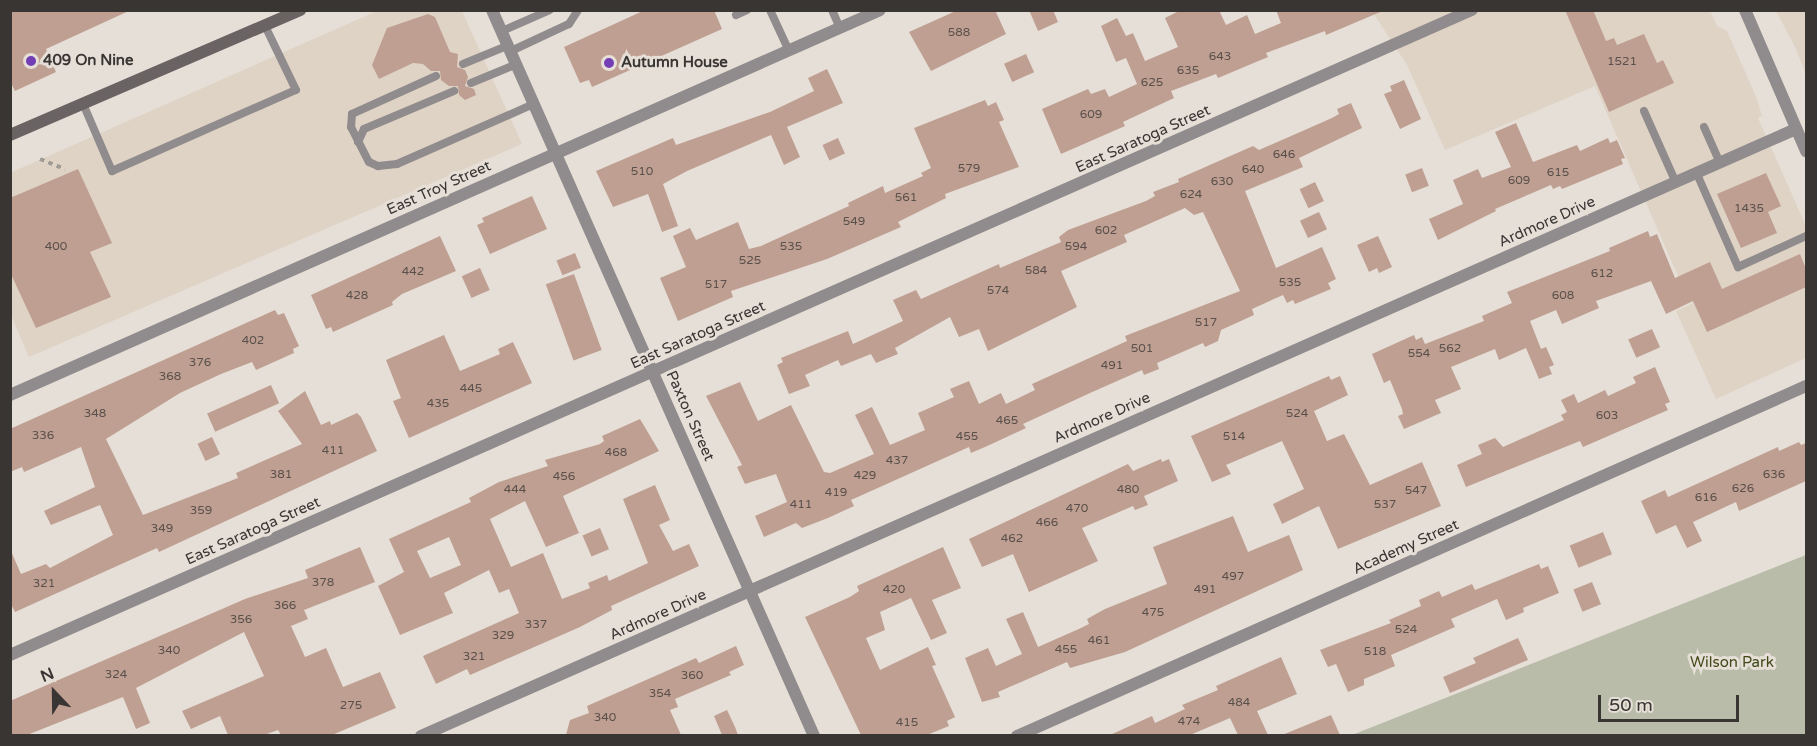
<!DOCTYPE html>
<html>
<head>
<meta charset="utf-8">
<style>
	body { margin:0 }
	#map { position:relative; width:1817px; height:746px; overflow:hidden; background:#e6dfd7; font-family:"Varela Round",sans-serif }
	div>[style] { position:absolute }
	.built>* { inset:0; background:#dfd3c5 }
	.green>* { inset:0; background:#b8bca9 }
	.building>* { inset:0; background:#bf9f92; transform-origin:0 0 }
	.path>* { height:4px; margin-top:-2px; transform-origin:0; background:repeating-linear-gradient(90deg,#a09b95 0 4.5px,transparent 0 9px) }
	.service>* { height:8px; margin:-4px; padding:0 4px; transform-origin:4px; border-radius:4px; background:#908b8c }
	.minor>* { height:12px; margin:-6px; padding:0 6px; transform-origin:6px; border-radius:6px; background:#908b8c }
	.tertiary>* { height:12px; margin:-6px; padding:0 6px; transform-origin:6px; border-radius:6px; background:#908b8c }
	.secondary>* { height:12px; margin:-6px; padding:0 6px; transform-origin:6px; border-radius:6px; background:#696364 }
	.dots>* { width:16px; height:16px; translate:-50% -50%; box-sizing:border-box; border:3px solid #e6dfd7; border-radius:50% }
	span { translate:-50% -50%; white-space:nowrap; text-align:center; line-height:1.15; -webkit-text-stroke:6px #e6dfd7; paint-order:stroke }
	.number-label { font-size:12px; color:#5a504b }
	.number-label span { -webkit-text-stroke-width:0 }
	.poi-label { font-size:15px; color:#383533; font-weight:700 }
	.left { translate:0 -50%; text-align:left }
	.street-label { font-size:15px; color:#383533 }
	.park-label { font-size:15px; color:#414918 }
	.frame { position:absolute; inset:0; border:12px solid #383533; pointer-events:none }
	.north { position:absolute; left:24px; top:662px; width:60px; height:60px; -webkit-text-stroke:4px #e6dfd7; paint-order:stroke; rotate:338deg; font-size:16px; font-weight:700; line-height:24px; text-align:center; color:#383533 }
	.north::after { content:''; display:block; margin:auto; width:21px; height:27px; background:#383533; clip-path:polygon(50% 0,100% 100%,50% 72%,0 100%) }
	.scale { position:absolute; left:1598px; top:695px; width:141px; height:27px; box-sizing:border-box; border:3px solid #383533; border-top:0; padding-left:8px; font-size:18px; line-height:21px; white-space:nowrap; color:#383533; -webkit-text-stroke:4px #e6dfd7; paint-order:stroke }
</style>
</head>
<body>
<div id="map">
	<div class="built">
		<i style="clip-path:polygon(377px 11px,462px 11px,522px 144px,29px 357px,11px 315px,10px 173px)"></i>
		<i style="clip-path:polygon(1372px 11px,1710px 11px,1717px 26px,1727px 31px,1757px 99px,1762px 116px,1758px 118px,1806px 226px,1806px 358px,1716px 399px,1676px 311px,1693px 303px,1681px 276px,1678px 276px,1595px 86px,1445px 150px,1407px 65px)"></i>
		<i style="clip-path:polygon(1776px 11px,1806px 11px,1806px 74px,1795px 47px)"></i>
	</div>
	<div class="green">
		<i style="clip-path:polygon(1806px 555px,1806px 735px,1352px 735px)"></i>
	</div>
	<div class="building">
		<i style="clip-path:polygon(10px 10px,131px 10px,46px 49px,56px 72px,15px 91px,10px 81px)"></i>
		<i style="clip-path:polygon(645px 10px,714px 10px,722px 29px,592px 87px,589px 80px,580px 83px,564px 47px)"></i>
		<i style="clip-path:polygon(958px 10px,995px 10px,1006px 34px,931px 71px,909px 32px)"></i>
		<i style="clip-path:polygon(1029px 10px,1053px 10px,1058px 22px,1038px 31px)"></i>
		<i style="clip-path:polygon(1181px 10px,1219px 10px,1226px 25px,1247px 15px,1255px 34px,1281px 23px,1276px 10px,1385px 10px,1326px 35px,1325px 31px,1266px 53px,1268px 57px,1218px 78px,1216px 74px,1171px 91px,1174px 98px,1123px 122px,1125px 126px,1061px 154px,1042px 109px,1088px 89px,1091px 94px,1105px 89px,1109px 97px,1137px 84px,1126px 58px,1116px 62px,1101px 26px,1117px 18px,1126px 36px,1133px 33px,1145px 61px,1178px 47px,1165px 18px)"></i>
		<i style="clip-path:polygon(1565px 10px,1593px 10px,1606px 41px,1614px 38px,1617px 45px,1644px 34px,1657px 63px,1663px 60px,1674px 83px,1609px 112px)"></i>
		<i style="clip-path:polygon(428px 14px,435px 17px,450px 52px,458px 54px,457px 67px,465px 70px,468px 77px,465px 86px,474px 89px,476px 95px,465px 100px,459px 95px,458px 86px,449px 86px,441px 80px,440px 71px,431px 71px,423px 64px,413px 63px,379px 79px,372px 65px,387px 28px)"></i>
		<i style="left:1026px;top:54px;width:20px;height:24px;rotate:66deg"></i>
		<i style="clip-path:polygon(827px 69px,843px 103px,787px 127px,800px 157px,784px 165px,771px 135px,687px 171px,663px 184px,678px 226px,662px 232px,648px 194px,613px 207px,596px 171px,673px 138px,676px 145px,770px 112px,814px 91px,808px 78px)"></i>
		<i style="clip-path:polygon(1404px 80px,1421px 119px,1400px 129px,1384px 94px,1392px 91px,1390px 86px)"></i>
		<i style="clip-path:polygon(985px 100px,988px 106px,996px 102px,1004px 120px,999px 122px,1019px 167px,945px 194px,946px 198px,898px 222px,901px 227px,827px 259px,731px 291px,733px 297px,678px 321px,660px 278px,686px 267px,673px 236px,690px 228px,696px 240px,738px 222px,749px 249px,761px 246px,849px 206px,848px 203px,883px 186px,885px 193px,923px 176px,921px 173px,931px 168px,914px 128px)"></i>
		<i style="clip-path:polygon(1351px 103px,1362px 128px,1299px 158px,1303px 167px,1245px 191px,1276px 268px,1322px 247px,1336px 279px,1328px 283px,1331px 289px,1295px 304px,1293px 300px,1287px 303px,1283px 295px,1252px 309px,1254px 315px,1221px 330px,1218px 341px,1205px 347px,1203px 343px,1157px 363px,1159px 369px,1144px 375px,1142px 370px,1090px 393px,1023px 424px,1026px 428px,985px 447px,971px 453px,969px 447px,880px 487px,851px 500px,854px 506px,828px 518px,802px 528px,796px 523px,764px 537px,755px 516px,787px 502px,776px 474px,745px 484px,737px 467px,742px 465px,706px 396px,740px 382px,758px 421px,791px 405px,824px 472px,830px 473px,874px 454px,855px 415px,872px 407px,890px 445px,925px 430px,918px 413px,954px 397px,950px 389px,969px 381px,979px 404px,1001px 393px,1006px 404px,1035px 390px,1032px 384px,1127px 341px,1125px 336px,1240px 291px,1203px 212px,1194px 215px,1185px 208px,1124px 235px,1127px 242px,1061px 271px,1077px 307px,988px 351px,979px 329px,959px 337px,950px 317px,895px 348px,898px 354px,876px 363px,871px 354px,841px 366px,838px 360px,805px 375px,810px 386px,789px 394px,777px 365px,783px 362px,781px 358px,848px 331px,853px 344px,903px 321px,893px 300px,916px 290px,921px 299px,999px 264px,1000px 268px,1061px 242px,1059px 237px,1068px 230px,1146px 201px,1155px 196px,1153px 192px,1179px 182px,1178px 179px,1253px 146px,1259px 150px,1332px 118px,1339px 114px,1337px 109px)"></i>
		<i style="clip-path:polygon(1516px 123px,1533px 162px,1577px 145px,1580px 151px,1608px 138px,1610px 143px,1617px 140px,1625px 158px,1621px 159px,1623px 164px,1562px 189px,1560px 186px,1553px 189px,1551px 185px,1495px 209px,1496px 211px,1438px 240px,1429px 219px,1463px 204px,1453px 180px,1478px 169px,1482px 178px,1511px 167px,1495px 132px)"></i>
		<i style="left:838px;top:138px;width:17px;height:17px;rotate:66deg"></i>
		<i style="left:1422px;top:168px;width:19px;height:18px;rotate:69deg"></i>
		<i style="clip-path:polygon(78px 169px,112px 243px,90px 252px,111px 297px,36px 328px,10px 272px,10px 198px)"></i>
		<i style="clip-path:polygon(1766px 173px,1781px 206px,1768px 212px,1777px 233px,1741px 248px,1717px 194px)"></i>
		<i style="left:1315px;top:182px;width:21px;height:17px;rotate:65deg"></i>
		<i style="clip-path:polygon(532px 196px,547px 229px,490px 254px,477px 225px,484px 222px,482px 218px)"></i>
		<i style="left:1319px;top:212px;width:19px;height:21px;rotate:65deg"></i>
		<i style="clip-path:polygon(1648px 231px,1650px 237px,1657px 234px,1675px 278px,1710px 262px,1722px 289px,1800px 254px,1806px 269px,1806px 287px,1707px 332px,1693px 301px,1666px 314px,1651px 281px,1596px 301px,1599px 308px,1562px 324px,1556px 310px,1530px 321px,1541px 349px,1546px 347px,1554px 365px,1549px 367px,1552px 374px,1539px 379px,1526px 348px,1499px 360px,1495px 349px,1451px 367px,1461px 389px,1435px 400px,1441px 413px,1404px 429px,1398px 416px,1403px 414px,1402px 409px,1390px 380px,1384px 383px,1372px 354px,1414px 335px,1416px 340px,1422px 337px,1425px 344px,1484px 321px,1482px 316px,1512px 303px,1507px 292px,1610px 251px,1609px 248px)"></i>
		<i style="clip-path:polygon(440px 236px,456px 271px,402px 294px,392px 302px,393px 305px,333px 332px,331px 327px,326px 329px,311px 295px)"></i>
		<i style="clip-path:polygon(1378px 236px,1392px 267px,1379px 273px,1377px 268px,1369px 272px,1357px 245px)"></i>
		<i style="left:575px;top:253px;width:16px;height:20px;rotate:68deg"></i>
		<i style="left:480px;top:268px;width:24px;height:20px;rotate:66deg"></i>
		<i style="left:574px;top:274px;width:81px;height:30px;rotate:70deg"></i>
		<i style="clip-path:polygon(275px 310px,278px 315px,284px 313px,299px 346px,293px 349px,294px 353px,256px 370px,252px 362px,221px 374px,180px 393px,106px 439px,143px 515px,238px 478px,236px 473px,302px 444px,278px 411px,305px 391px,321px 425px,330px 421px,331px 425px,357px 413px,361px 417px,377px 451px,159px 552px,157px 548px,15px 612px,10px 602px,10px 549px,21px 574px,46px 564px,50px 568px,113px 535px,100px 505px,51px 525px,44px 511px,95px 487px,81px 447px,24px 472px,22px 467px,10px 472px,10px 429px)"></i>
		<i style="left:1652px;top:329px;width:20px;height:26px;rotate:66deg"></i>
		<i style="clip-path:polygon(444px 335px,460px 371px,500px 354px,498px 349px,513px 342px,532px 383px,409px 438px,393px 401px,401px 398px,386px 360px)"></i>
		<i style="clip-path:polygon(1655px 367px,1670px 402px,1665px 404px,1668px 410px,1583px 447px,1580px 441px,1466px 487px,1457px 465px,1482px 454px,1478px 445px,1495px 438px,1503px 447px,1564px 420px,1561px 415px,1567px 412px,1561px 400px,1574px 394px,1578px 403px,1605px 390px,1608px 396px,1636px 383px,1633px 377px)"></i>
		<i style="clip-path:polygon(1329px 376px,1331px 380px,1340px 376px,1348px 395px,1314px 411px,1327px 441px,1344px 434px,1370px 485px,1422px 462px,1441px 506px,1338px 549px,1319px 506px,1282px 524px,1273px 504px,1304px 489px,1282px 441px,1226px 465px,1231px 474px,1212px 482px,1191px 436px)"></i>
		<i style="left:271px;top:385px;width:20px;height:70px;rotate:66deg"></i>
		<i style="clip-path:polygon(evenodd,640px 419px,659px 451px,563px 496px,579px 533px,546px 547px,525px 501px,490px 519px,511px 567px,543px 553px,562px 599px,590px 588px,588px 583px,607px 575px,609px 581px,648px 563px,623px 499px,655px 485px,670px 520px,659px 525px,673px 551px,689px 544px,699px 566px,611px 606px,612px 610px,580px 627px,470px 675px,467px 669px,436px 684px,423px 656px,519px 613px,509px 589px,499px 593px,489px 570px,444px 593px,453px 613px,400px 635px,378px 586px,404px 572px,389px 539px,471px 502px,469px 498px,499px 482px,548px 466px,545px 460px,600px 444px,604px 441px,602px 436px,640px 419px,449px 537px,461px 565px,430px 578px,417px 551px,449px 537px)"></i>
		<i style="left:212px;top:437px;width:19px;height:16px;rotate:65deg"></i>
		<i style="clip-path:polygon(1799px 442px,1801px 445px,1806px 443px,1806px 481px,1739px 511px,1736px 502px,1693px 522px,1702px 541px,1687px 548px,1676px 525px,1656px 534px,1641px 501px,1665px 490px,1668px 497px,1778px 447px,1779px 451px)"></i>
		<i style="clip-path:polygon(1161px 459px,1162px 462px,1169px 459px,1178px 481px,1144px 496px,1148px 505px,1135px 510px,1133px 506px,1082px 528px,1098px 561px,1029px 592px,1013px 554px,982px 567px,969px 539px,1128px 464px,1133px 471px)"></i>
		<i style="clip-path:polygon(1233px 516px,1248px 552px,1289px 535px,1303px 570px,1125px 652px,1070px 668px,1067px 662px,998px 692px,1000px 697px,982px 702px,965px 658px,988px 648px,996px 666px,1022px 654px,1006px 619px,1023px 612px,1038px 647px,1081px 628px,1089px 624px,1087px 619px,1105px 609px,1167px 584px,1153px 547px)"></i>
		<i style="left:600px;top:528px;width:23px;height:19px;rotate:67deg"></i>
		<i style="left:1603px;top:532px;width:24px;height:36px;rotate:68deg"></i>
		<i style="clip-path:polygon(360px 547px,375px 582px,304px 610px,308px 619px,291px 626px,305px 657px,326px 648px,343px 687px,380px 672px,396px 708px,332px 735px,281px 735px,278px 730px,264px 735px,228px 735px,220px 716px,191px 729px,182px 711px,264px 676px,244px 632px,136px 688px,150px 723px,136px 729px,123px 697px,27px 735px,10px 735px,10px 701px,245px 599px,308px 578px,305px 570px)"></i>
		<i style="clip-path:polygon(943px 547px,961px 588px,932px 600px,947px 633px,931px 640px,911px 598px,880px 612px,885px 630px,866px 638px,880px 670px,928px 647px,936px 665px,932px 666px,955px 717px,947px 721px,949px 726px,927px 735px,861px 735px,805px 617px,850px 597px,859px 591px,857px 586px)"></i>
		<i style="clip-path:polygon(1539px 564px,1541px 569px,1548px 566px,1559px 593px,1523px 608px,1524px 612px,1506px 620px,1497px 599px,1451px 619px,1455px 627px,1391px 655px,1395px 666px,1364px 679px,1364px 685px,1348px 692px,1336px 664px,1328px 667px,1320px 650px,1391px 623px,1389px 620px,1421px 606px,1419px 600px,1439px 591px,1442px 597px,1472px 584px,1475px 590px)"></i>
		<i style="left:1592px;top:582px;width:24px;height:20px;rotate:68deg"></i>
		<i style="clip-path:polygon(1518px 638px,1528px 660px,1450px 693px,1443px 677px,1476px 663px,1473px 658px)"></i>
		<i style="clip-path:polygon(736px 646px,744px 665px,729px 672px,731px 675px,675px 699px,678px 707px,670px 710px,681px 735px,566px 735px,570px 720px,589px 713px,587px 706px,696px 658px,699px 663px)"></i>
		<i style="clip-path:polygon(1281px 657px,1297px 694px,1257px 711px,1268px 735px,1238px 735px,1230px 718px,1190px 735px,1110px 735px,1152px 716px,1155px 723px,1185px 709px,1182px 705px,1218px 690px,1216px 686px)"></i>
		<i style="clip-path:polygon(727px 710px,735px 727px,738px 735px,722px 735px,714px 716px)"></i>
		<i style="clip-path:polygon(1331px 715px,1340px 735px,1282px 735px)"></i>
	</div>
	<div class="path">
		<i style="left:40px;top:159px;width:27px;rotate:22deg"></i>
	</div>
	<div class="service">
		<i style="left:770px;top:10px;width:45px;rotate:65.1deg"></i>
		<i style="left:832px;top:10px;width:20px;rotate:66deg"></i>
		<i style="left:736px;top:15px;width:12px;rotate:-24deg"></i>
		<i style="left:502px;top:31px;width:52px;rotate:-23.6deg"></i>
		<i style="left:511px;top:51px;width:64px;rotate:-25deg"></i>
		<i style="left:569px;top:24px;width:17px;rotate:-57deg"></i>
		<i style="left:463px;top:64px;width:50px;rotate:-22.4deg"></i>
		<i style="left:436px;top:76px;width:92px;rotate:155.7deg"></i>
		<i style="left:352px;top:114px;width:13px;rotate:94deg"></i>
		<i style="left:351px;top:127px;width:39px;rotate:63deg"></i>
		<i style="left:369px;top:162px;width:10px;rotate:24deg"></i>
		<i style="left:378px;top:166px;width:19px;rotate:-6deg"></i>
		<i style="left:397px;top:164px;width:150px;rotate:-23.7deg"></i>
		<i style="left:471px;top:83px;width:50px;rotate:-22.4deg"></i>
		<i style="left:84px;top:106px;width:71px;rotate:66.7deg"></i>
		<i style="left:112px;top:171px;width:201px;rotate:-23.8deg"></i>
		<i style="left:296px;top:90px;width:71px;rotate:-115.8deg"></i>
		<i style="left:1644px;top:111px;width:79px;rotate:66deg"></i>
		<i style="left:1704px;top:127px;width:39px;rotate:66deg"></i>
		<i style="left:358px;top:142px;width:14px;rotate:-65deg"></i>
		<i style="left:364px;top:129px;width:98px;rotate:-22.9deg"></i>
		<i style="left:1697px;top:174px;width:102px;rotate:66.2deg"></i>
		<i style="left:1738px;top:267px;width:75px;rotate:-24.5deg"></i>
	</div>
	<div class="minor">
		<i style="left:492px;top:10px;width:794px;rotate:66.08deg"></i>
		<i style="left:10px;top:395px;width:951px;rotate:-23.87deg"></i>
		<i style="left:10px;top:655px;width:1598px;rotate:-23.81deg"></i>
		<i style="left:421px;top:736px;width:1503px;rotate:-23.82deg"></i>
		<i style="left:1017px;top:736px;width:863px;rotate:-23.92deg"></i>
	</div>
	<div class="tertiary">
		<i style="left:1745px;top:10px;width:154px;rotate:66.6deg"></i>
	</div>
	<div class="secondary">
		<i style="left:10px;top:135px;width:316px;rotate:-23.3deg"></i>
	</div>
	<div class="dots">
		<i style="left:31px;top:61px;background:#733eb5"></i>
		<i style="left:609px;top:63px;background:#733eb5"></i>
	</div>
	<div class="number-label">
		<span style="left:959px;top:33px">588</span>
		<span style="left:1220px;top:57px">643</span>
		<span style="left:1622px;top:62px">1521</span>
		<span style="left:1188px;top:71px">635</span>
		<span style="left:1152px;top:83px">625</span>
		<span style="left:1091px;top:115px">609</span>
		<span style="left:1284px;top:155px">646</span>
		<span style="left:969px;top:169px">579</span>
		<span style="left:1253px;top:170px">640</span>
		<span style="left:642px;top:172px">510</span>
		<span style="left:1558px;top:173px">615</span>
		<span style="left:1519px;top:181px">609</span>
		<span style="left:1222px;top:182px">630</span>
		<span style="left:1191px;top:195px">624</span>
		<span style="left:906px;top:198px">561</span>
		<span style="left:1749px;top:209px">1435</span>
		<span style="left:854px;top:222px">549</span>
		<span style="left:1106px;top:231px">602</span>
		<span style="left:56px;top:247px">400</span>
		<span style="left:791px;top:247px">535</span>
		<span style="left:1076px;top:247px">594</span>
		<span style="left:750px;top:261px">525</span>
		<span style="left:1036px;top:271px">584</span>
		<span style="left:413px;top:272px">442</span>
		<span style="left:1602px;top:274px">612</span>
		<span style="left:1290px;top:283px">535</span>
		<span style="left:716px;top:285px">517</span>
		<span style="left:998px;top:291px">574</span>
		<span style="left:357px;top:296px">428</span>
		<span style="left:1563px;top:296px">608</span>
		<span style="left:1206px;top:323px">517</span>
		<span style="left:253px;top:341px">402</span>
		<span style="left:1142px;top:349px">501</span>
		<span style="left:1450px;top:349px">562</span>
		<span style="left:1419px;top:354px">554</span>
		<span style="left:200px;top:363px">376</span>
		<span style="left:1112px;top:366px">491</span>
		<span style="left:170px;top:377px">368</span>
		<span style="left:471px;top:389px">445</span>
		<span style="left:438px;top:404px">435</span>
		<span style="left:95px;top:414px">348</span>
		<span style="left:1297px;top:414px">524</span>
		<span style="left:1607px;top:416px">603</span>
		<span style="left:1007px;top:421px">465</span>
		<span style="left:43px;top:436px">336</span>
		<span style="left:967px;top:437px">455</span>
		<span style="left:1234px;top:437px">514</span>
		<span style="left:333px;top:451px">411</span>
		<span style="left:616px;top:453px">468</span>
		<span style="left:897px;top:461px">437</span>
		<span style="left:281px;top:475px">381</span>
		<span style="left:1774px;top:475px">636</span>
		<span style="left:865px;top:476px">429</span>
		<span style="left:564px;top:477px">456</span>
		<span style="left:1743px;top:489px">626</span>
		<span style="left:515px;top:490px">444</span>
		<span style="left:1128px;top:490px">480</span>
		<span style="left:1416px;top:491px">547</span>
		<span style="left:836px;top:493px">419</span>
		<span style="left:1706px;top:498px">616</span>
		<span style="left:801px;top:505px">411</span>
		<span style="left:1385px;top:505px">537</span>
		<span style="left:1077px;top:509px">470</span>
		<span style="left:201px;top:511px">359</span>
		<span style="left:1047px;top:523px">466</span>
		<span style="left:162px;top:529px">349</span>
		<span style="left:1012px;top:539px">462</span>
		<span style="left:1233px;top:577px">497</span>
		<span style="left:323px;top:583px">378</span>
		<span style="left:44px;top:584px">321</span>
		<span style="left:894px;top:590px">420</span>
		<span style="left:1205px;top:590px">491</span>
		<span style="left:285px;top:606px">366</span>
		<span style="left:1153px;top:613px">475</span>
		<span style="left:241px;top:620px">356</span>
		<span style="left:536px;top:625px">337</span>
		<span style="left:1406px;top:630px">524</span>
		<span style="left:503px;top:636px">329</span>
		<span style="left:1099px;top:641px">461</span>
		<span style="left:1066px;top:650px">455</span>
		<span style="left:169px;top:651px">340</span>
		<span style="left:1375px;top:652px">518</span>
		<span style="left:474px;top:657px">321</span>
		<span style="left:116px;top:675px">324</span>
		<span style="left:692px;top:676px">360</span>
		<span style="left:660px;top:694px">354</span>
		<span style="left:1239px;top:703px">484</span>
		<span style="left:351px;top:706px">275</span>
		<span style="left:605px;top:718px">340</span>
		<span style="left:1189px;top:722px">474</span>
		<span style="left:907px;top:723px">415</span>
	</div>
	<div class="poi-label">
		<span class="left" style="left:43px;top:61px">409 On Nine</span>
		<span class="left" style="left:621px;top:63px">Autumn House</span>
	</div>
	<div class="street-label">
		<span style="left:1143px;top:139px;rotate:-24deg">East Saratoga Street</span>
		<span style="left:439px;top:188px;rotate:-24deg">East Troy Street</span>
		<span style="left:1547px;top:222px;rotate:-24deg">Ardmore Drive</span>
		<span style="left:698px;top:335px;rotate:-24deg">East Saratoga Street</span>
		<span style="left:690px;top:416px;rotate:66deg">Paxton Street</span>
		<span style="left:1102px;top:418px;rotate:-24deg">Ardmore Drive</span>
		<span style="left:253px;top:531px;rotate:-24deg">East Saratoga Street</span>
		<span style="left:1406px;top:547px;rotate:-24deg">Academy Street</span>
		<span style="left:658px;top:615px;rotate:-24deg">Ardmore Drive</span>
	</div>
	<div class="park-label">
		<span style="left:1732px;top:663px">Wilson Park</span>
	</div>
	<div class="frame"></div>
	<div class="north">N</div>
	<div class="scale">50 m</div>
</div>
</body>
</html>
